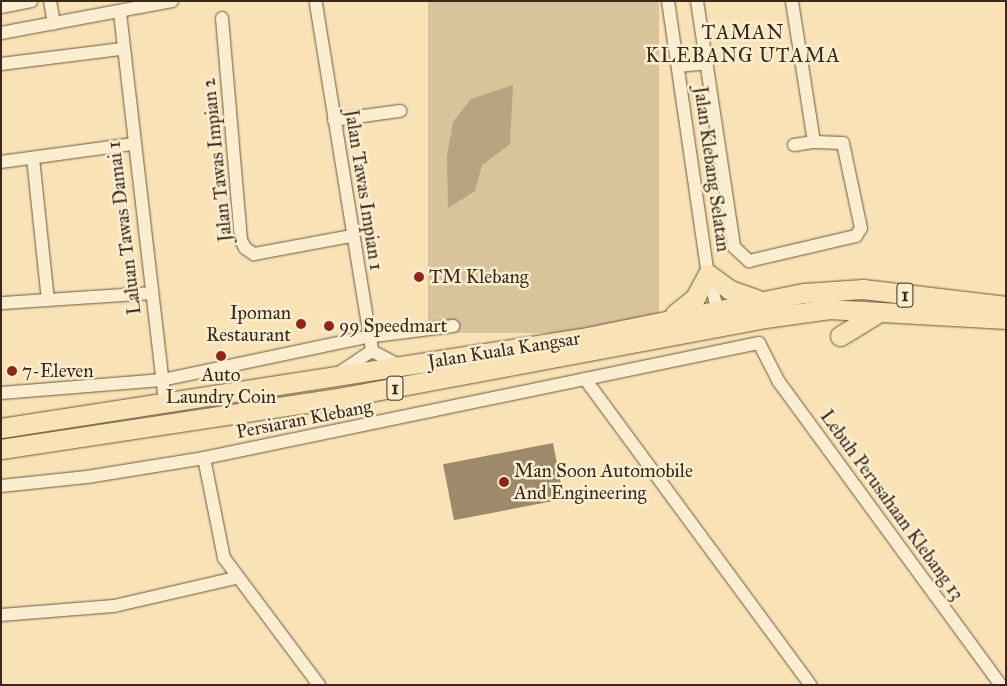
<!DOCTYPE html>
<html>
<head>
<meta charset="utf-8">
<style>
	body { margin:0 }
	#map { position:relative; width:1007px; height:686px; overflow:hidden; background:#f9e3b6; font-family:"IM FELL Great Primer",serif }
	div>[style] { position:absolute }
	.green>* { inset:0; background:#d8c39b; transform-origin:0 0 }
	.water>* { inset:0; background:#b8a481 }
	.building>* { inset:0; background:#9d8a6b; transform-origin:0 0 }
	.roads { filter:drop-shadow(0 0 1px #695841) drop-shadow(0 0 1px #695841) }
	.minor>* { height:12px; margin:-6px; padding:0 6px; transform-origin:6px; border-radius:6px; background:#fbedd0 }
	.highway>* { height:19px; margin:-9.5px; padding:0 9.5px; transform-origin:9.5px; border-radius:9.5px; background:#f9e3b6 }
	.dots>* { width:14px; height:14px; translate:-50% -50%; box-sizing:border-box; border:2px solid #fbedd0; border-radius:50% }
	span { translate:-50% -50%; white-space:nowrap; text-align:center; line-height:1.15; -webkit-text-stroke:5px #fbedd0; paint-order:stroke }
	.shield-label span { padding:1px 4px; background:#fbedd0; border:1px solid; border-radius:4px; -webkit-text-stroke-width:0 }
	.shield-label { font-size:18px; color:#39291a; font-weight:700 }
	.street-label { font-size:19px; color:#39291a }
	.poi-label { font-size:19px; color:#39291a }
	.left { translate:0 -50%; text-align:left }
	.right { translate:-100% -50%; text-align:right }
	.neighbourhood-label { font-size:20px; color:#39291a; letter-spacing:1px }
	.frame { position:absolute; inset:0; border:2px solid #39291a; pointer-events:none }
</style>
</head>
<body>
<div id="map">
	<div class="green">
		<i style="left:428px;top:1px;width:231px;height:332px"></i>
	</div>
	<div class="water">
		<i style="clip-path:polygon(513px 85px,510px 144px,482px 165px,475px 191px,448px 208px,447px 156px,453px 122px,471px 99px)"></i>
	</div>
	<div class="building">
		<i style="left:553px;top:443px;width:57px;height:112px;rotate:79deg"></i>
	</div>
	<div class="roads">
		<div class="minor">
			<i style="left:50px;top:1px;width:23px;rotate:80deg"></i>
			<i style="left:668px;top:1px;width:276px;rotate:81.7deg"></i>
			<i style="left:708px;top:274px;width:39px;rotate:75deg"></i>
			<i style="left:697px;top:1px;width:249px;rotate:81.4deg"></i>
			<i style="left:734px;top:247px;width:21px;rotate:43deg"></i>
			<i style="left:749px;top:261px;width:110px;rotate:-13.2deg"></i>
			<i style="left:856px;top:236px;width:9px;rotate:-58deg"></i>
			<i style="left:861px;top:228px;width:87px;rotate:-102deg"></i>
			<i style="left:843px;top:143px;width:29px;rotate:-178deg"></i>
			<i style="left:814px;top:142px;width:143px;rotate:-98.9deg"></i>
			<i style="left:316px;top:4px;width:351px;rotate:80.8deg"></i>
			<i style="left:372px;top:351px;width:32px;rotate:28deg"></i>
			<i style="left:1px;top:7px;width:31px;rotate:-11deg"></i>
			<i style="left:120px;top:13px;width:393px;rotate:83.4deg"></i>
			<i style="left:222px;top:18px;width:223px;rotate:85.1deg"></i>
			<i style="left:241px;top:240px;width:9px;rotate:63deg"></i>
			<i style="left:245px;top:248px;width:11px;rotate:34deg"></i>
			<i style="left:254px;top:254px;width:99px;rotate:-10.5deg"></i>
			<i style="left:1px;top:33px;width:174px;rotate:-10.6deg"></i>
			<i style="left:1px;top:64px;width:122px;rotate:-7.1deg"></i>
			<i style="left:679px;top:66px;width:27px;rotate:-6deg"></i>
			<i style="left:334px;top:120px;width:67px;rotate:-7.8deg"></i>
			<i style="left:794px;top:145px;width:20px;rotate:-9deg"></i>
			<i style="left:33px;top:158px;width:143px;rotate:84deg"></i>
			<i style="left:1px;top:162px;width:133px;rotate:-7.8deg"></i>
			<i style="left:1px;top:303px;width:150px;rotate:-3.8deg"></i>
			<i style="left:339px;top:373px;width:40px;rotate:-34deg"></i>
			<i style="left:585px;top:379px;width:380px;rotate:53.6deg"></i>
			<i style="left:1px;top:393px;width:162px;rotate:-4.6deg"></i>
			<i style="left:162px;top:380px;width:208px;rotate:-11.9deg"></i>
			<i style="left:366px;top:337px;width:88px;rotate:-7.2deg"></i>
			<i style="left:204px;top:458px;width:102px;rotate:78.7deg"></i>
			<i style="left:224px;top:558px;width:159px;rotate:53.2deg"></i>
			<i style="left:1px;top:486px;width:86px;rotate:-6deg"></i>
			<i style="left:87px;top:477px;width:119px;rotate:-9.2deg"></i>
			<i style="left:204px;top:458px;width:567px;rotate:-11.71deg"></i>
			<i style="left:759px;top:343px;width:44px;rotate:62.9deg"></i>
			<i style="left:779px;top:382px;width:376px;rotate:53.8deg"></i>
			<i style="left:1px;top:615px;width:113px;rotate:-4.6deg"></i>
			<i style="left:114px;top:606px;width:124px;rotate:-13deg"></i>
		</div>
		<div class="highway">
			<i style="left:675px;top:314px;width:26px;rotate:-39deg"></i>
			<i style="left:695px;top:298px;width:27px;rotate:-62deg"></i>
			<i style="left:708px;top:274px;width:27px;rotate:36deg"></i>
			<i style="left:730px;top:290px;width:28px;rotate:19deg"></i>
			<i style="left:840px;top:336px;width:44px;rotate:-31.2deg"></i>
			<i style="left:1px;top:428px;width:588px;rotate:-8.81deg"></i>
			<i style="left:582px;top:338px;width:227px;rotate:-11.5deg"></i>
			<i style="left:804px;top:293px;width:59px;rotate:-3.9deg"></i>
			<i style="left:863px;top:289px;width:144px;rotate:6.8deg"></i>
			<i style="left:1px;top:449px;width:346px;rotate:-8.6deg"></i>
			<i style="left:343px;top:397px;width:422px;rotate:-10.6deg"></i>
			<i style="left:758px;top:319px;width:72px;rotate:-8deg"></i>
			<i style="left:829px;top:309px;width:177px;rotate:3.2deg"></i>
		</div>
	</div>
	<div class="dots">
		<i style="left:419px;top:277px;background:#8f2418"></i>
		<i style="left:301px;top:324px;background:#8f2418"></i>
		<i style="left:329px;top:326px;background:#8f2418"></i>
		<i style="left:221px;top:356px;background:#8f2418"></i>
		<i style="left:12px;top:371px;background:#8f2418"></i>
		<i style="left:504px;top:482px;background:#8f2418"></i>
	</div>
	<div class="shield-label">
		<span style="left:905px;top:295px">1</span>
		<span style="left:395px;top:388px">1</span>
	</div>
	<div class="street-label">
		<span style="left:217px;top:160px;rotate:-96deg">Jalan Tawas Impian 2</span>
		<span style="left:712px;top:169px;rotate:82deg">Jalan Klebang Selatan</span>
		<span style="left:364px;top:190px;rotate:81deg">Jalan Tawas Impian 1</span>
		<span style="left:124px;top:228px;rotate:-97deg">Laluan Tawas Damai 1</span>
		<span style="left:504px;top:350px;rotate:-9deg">Jalan Kuala Kangsar</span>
		<span style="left:304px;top:419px;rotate:-11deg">Persiaran Klebang</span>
		<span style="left:892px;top:505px;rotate:54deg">Lebuh Perusahaan Klebang 13</span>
	</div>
	<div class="poi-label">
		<span class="left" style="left:429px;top:277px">TM Klebang</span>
		<span class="right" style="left:291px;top:324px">Ipoman<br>Restaurant</span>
		<span class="left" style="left:339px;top:326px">99 Speedmart</span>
		<span class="left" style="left:22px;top:371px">7-Eleven</span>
		<span style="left:221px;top:386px">Auto<br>Laundry Coin</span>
		<span class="left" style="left:514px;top:482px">Man Soon Automobile<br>And Engineering</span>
	</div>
	<div class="neighbourhood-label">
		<span style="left:743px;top:44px">TAMAN<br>KLEBANG UTAMA</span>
	</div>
	<div class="frame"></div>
</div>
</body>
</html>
